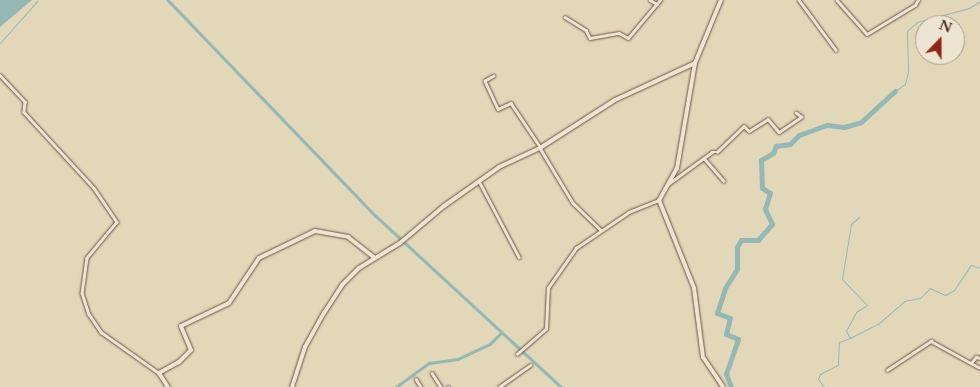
<!DOCTYPE html>
<html>
<head>
<meta charset="utf-8">
<style>
	body { margin:0 }
	#map { position:relative; width:980px; height:387px; overflow:hidden; background:#e3d7ba; font-family:Cardo,serif }
	div>[style] { position:absolute }
	.water>* { inset:0; background:#96b8b5 }
	.stream>* { height:1px; margin:-0.5px; padding:0 0.5px; transform-origin:0.5px; border-radius:0.5px; background:#96b8b5 }
	.canal>* { height:2.5px; margin:-1.25px; padding:0 1.25px; transform-origin:1.25px; border-radius:1.25px; background:#96b8b5 }
	.river>* { height:5px; margin:-2.5px; padding:0 2.5px; transform-origin:2.5px; border-radius:2.5px; background:#96b8b5 }
	.roads { filter:drop-shadow(0 0 1px #6d5446) drop-shadow(0 0 1px #6d5446) }
	.street>* { height:2.5px; margin:-1.25px; padding:0 1.25px; transform-origin:1.25px; border-radius:1.25px; background:#ede5d2 }
	.secondary>* { height:4px; margin:-2px; padding:0 2px; transform-origin:2px; border-radius:2px; background:#ede5d2 }
	span { translate:-50% -50%; white-space:nowrap; text-align:center; line-height:1.15; -webkit-text-stroke:4px #ede5d2; paint-order:stroke }
	.north { position:absolute; left:915px; top:15px; width:50px; height:50px; box-sizing:border-box; background:#ede5d2; border:1px solid #aa9a8a; border-radius:50%; rotate:22deg; font-size:14px; font-weight:700; line-height:20px; text-align:center; color:#46291f }
	.north::after { content:''; display:block; margin:auto; width:18px; height:22px; background:#8f2418; clip-path:polygon(50% 0,100% 100%,50% 72%,0 100%) }
</style>
</head>
<body>
<div id="map">
	<div class="water">
		<i style="clip-path:polygon(0 0,32px 0,0 27px)"></i>
	</div>
	<div class="stream">
		<i style="left:0;top:43px;width:57px;rotate:-48.5deg"></i>
		<i style="left:895px;top:91px;width:12px;rotate:-35deg"></i>
		<i style="left:905px;top:84px;width:12px;rotate:-76deg"></i>
		<i style="left:908px;top:72px;width:41px;rotate:-91.4deg"></i>
		<i style="left:907px;top:31px;width:13px;rotate:-42deg"></i>
		<i style="left:917px;top:22px;width:54px;rotate:-15.1deg"></i>
		<i style="left:969px;top:8px;width:13px;rotate:-32deg"></i>
		<i style="left:850px;top:338px;width:31px;rotate:-27deg"></i>
		<i style="left:878px;top:324px;width:35px;rotate:-41deg"></i>
		<i style="left:904px;top:301px;width:16px;rotate:-11deg"></i>
		<i style="left:920px;top:298px;width:14px;rotate:-45deg"></i>
		<i style="left:930px;top:288px;width:17px;rotate:25deg"></i>
		<i style="left:945px;top:295px;width:10px;rotate:-29deg"></i>
		<i style="left:954px;top:290px;width:30px;rotate:-56deg"></i>
		<i style="left:971px;top:265px;width:9px;rotate:18deg"></i>
		<i style="left:824px;top:387px;width:10px;rotate:-127deg"></i>
		<i style="left:818px;top:379px;width:5px;rotate:-68deg"></i>
		<i style="left:820px;top:374px;width:20px;rotate:-27deg"></i>
		<i style="left:838px;top:365px;width:23px;rotate:-88deg"></i>
		<i style="left:839px;top:342px;width:12px;rotate:-20deg"></i>
		<i style="left:850px;top:338px;width:8px;rotate:-120deg"></i>
		<i style="left:846px;top:331px;width:21px;rotate:-62deg"></i>
		<i style="left:856px;top:312px;width:13px;rotate:-32deg"></i>
		<i style="left:867px;top:305px;width:36px;rotate:-134deg"></i>
		<i style="left:842px;top:279px;width:56px;rotate:-80.7deg"></i>
		<i style="left:851px;top:224px;width:11px;rotate:-41deg"></i>
	</div>
	<div class="canal">
		<i style="left:168px;top:0;width:300px;rotate:46.1deg"></i>
		<i style="left:376px;top:216px;width:252px;rotate:42.7deg"></i>
		<i style="left:396px;top:387px;width:41px;rotate:-36deg"></i>
		<i style="left:429px;top:363px;width:29px;rotate:-8deg"></i>
		<i style="left:458px;top:359px;width:35px;rotate:-25deg"></i>
		<i style="left:490px;top:344px;width:16px;rotate:-45deg"></i>
	</div>
	<div class="river">
		<i style="left:731px;top:387px;width:14px;rotate:-111deg"></i>
		<i style="left:726px;top:374px;width:37px;rotate:-71deg"></i>
		<i style="left:738px;top:339px;width:13px;rotate:-157deg"></i>
		<i style="left:726px;top:334px;width:16px;rotate:-76deg"></i>
		<i style="left:730px;top:318px;width:14px;rotate:-159deg"></i>
		<i style="left:717px;top:313px;width:26px;rotate:-72deg"></i>
		<i style="left:725px;top:288px;width:22px;rotate:-58deg"></i>
		<i style="left:737px;top:269px;width:22px;rotate:-90deg"></i>
		<i style="left:737px;top:247px;width:8px;rotate:-60deg"></i>
		<i style="left:741px;top:240px;width:17px"></i>
		<i style="left:758px;top:240px;width:21px;rotate:-49deg"></i>
		<i style="left:772px;top:224px;width:17px;rotate:-115deg"></i>
		<i style="left:765px;top:209px;width:17px;rotate:-73deg"></i>
		<i style="left:770px;top:193px;width:9px;rotate:-148deg"></i>
		<i style="left:762px;top:188px;width:28px;rotate:-92deg"></i>
		<i style="left:761px;top:160px;width:14px;rotate:-30deg"></i>
		<i style="left:773px;top:153px;width:8px;rotate:-67deg"></i>
		<i style="left:776px;top:146px;width:14px;rotate:-8deg"></i>
		<i style="left:790px;top:144px;width:13px;rotate:-45deg"></i>
		<i style="left:799px;top:135px;width:30px;rotate:-20deg"></i>
		<i style="left:827px;top:125px;width:17px;rotate:7deg"></i>
		<i style="left:844px;top:127px;width:18px;rotate:-16deg"></i>
		<i style="left:861px;top:122px;width:46px;rotate:-42.4deg"></i>
	</div>
	<div class="roads">
		<div class="street">
			<i style="left:650px;top:0;width:8px;rotate:30deg"></i>
			<i style="left:799px;top:0;width:62px;rotate:53.5deg"></i>
			<i style="left:837px;top:0;width:45px;rotate:48.6deg"></i>
			<i style="left:867px;top:34px;width:56px;rotate:-31.1deg"></i>
			<i style="left:915px;top:5px;width:6px;rotate:-59deg"></i>
			<i style="left:565px;top:17px;width:25px;rotate:32deg"></i>
			<i style="left:586px;top:30px;width:9px;rotate:63deg"></i>
			<i style="left:590px;top:38px;width:29px;rotate:-10deg"></i>
			<i style="left:619px;top:33px;width:10px;rotate:29deg"></i>
			<i style="left:628px;top:38px;width:50px;rotate:-49.9deg"></i>
			<i style="left:0;top:75px;width:37px;rotate:47deg"></i>
			<i style="left:25px;top:102px;width:10px;rotate:96deg"></i>
			<i style="left:24px;top:112px;width:103px;rotate:47.4deg"></i>
			<i style="left:94px;top:188px;width:41px;rotate:55.9deg"></i>
			<i style="left:117px;top:222px;width:47px;rotate:129.8deg"></i>
			<i style="left:87px;top:258px;width:35px;rotate:98deg"></i>
			<i style="left:82px;top:293px;width:22px;rotate:72deg"></i>
			<i style="left:89px;top:314px;width:22px;rotate:56deg"></i>
			<i style="left:101px;top:332px;width:71px;rotate:35.3deg"></i>
			<i style="left:494px;top:76px;width:10px;rotate:151deg"></i>
			<i style="left:485px;top:81px;width:31px;rotate:65deg"></i>
			<i style="left:498px;top:109px;width:14px;rotate:-25deg"></i>
			<i style="left:511px;top:103px;width:54px;rotate:56.3deg"></i>
			<i style="left:540px;top:148px;width:64px;rotate:59deg"></i>
			<i style="left:573px;top:203px;width:39px;rotate:44deg"></i>
			<i style="left:704px;top:158px;width:30px;rotate:49deg"></i>
			<i style="left:479px;top:181px;width:86px;rotate:62.2deg"></i>
			<i style="left:668px;top:184px;width:54px;rotate:-36deg"></i>
			<i style="left:712px;top:152px;width:5px"></i>
			<i style="left:717px;top:152px;width:37px;rotate:-44deg"></i>
			<i style="left:744px;top:126px;width:7px;rotate:45deg"></i>
			<i style="left:749px;top:131px;width:22px;rotate:-32deg"></i>
			<i style="left:768px;top:119px;width:17px;rotate:50deg"></i>
			<i style="left:779px;top:132px;width:27px;rotate:-34deg"></i>
			<i style="left:801px;top:117px;width:6px;rotate:-141deg"></i>
			<i style="left:517px;top:354px;width:38px;rotate:-41deg"></i>
			<i style="left:546px;top:329px;width:41px;rotate:-87.2deg"></i>
			<i style="left:548px;top:288px;width:49px;rotate:-55deg"></i>
			<i style="left:576px;top:248px;width:64px;rotate:-34.2deg"></i>
			<i style="left:629px;top:212px;width:32px;rotate:-22deg"></i>
			<i style="left:971px;top:363px;width:8px;rotate:-50deg"></i>
			<i style="left:976px;top:357px;width:4px;rotate:14deg"></i>
			<i style="left:887px;top:370px;width:53px;rotate:-33.4deg"></i>
			<i style="left:931px;top:341px;width:56px;rotate:28.9deg"></i>
			<i style="left:432px;top:373px;width:17px;rotate:57deg"></i>
			<i style="left:416px;top:379px;width:9px;rotate:58deg"></i>
			<i style="left:448px;top:387px;width:1px"></i>
			<i style="left:499px;top:387px;width:38px;rotate:-35deg"></i>
		</div>
		<div class="secondary">
			<i style="left:695px;top:63px;width:107px;rotate:99.7deg"></i>
			<i style="left:677px;top:168px;width:37px;rotate:119deg"></i>
			<i style="left:659px;top:200px;width:95px;rotate:68.3deg"></i>
			<i style="left:694px;top:288px;width:70px;rotate:82.6deg"></i>
			<i style="left:703px;top:357px;width:36px;rotate:56deg"></i>
			<i style="left:168px;top:387px;width:17px;rotate:-123deg"></i>
			<i style="left:159px;top:373px;width:23px;rotate:-29deg"></i>
			<i style="left:179px;top:362px;width:17px;rotate:-45deg"></i>
			<i style="left:191px;top:350px;width:26px;rotate:-113deg"></i>
			<i style="left:181px;top:326px;width:53px;rotate:-25.6deg"></i>
			<i style="left:229px;top:303px;width:54px;rotate:-56.3deg"></i>
			<i style="left:259px;top:258px;width:62px;rotate:-25.7deg"></i>
			<i style="left:315px;top:231px;width:34px;rotate:10deg"></i>
			<i style="left:348px;top:237px;width:33px;rotate:38deg"></i>
			<i style="left:292px;top:387px;width:42px;rotate:-72deg"></i>
			<i style="left:305px;top:347px;width:39px;rotate:-61deg"></i>
			<i style="left:324px;top:313px;width:33px;rotate:-57deg"></i>
			<i style="left:342px;top:285px;width:24px;rotate:-45deg"></i>
			<i style="left:359px;top:268px;width:48px;rotate:-31.4deg"></i>
			<i style="left:400px;top:243px;width:57px;rotate:-40.1deg"></i>
			<i style="left:444px;top:206px;width:67px;rotate:-35.3deg"></i>
			<i style="left:499px;top:167px;width:45px;rotate:-24.9deg"></i>
			<i style="left:540px;top:148px;width:89px;rotate:-32.6deg"></i>
			<i style="left:615px;top:100px;width:88px;rotate:-24.8deg"></i>
			<i style="left:695px;top:63px;width:68px;rotate:-67.6deg"></i>
		</div>
	</div>
	<div class="north">N</div>
</div>
</body>
</html>
